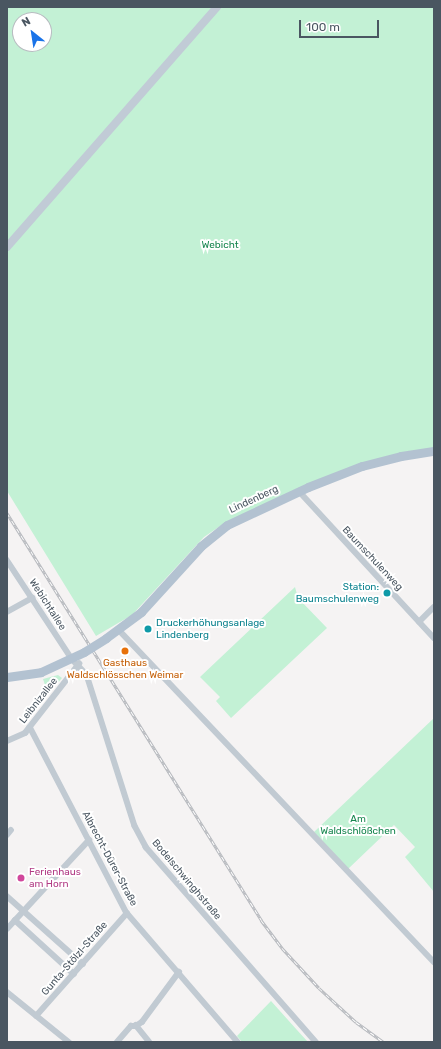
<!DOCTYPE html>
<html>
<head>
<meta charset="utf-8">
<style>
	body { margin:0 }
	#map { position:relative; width:441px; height:1049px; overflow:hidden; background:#f5f3f3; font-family:Rubik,sans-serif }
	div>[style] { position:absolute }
	.green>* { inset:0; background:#c3f1d5 }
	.street>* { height:5.5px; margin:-2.75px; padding:0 2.75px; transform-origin:2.75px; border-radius:2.75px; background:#c1cad2 }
	.secondary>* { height:8px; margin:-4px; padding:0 4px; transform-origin:4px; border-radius:4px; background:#c1cbd6 }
	.primary>* { height:9px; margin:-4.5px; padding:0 4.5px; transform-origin:4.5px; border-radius:4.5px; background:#b3c2d1 }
	.rail>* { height:3px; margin-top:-1.5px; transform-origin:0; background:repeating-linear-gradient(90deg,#fff 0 4.5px,#b5b8bd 0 9px); box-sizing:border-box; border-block:1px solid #b5b8bd }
	.primary-bridge>* { height:9px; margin:-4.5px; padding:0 4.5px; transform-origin:4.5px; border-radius:4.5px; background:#b3c2d1 }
	.dots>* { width:11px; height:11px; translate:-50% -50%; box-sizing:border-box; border:2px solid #fff; border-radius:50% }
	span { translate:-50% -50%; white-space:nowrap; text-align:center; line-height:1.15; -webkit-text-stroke:4px #fff; paint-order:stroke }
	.park-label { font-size:10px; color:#17864f }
	.street-label { font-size:10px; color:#4a5661 }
	.culture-label { font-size:10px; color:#0d838f }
	.right { translate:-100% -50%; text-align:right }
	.left { translate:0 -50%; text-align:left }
	.food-label { font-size:10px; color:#c56008 }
	.hotel-label { font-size:10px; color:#b23c85 }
	.frame { position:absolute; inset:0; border:8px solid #4a5661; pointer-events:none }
	.north { position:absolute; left:12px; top:12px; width:40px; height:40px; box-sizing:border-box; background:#fff; border:1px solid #b7bbc0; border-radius:50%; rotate:330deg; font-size:11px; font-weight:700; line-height:16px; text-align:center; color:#4a5661 }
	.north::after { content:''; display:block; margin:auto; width:14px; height:18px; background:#1a73e8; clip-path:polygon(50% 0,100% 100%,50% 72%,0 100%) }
	.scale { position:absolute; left:299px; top:20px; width:80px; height:18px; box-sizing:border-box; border:2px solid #4a5661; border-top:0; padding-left:5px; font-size:12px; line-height:14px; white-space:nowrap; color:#4a5661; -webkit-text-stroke:3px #fff; paint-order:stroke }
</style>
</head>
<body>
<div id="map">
	<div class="green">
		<i style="clip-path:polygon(evenodd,7px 7px,434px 7px,434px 448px,405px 452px,226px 522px,204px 537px,132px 615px,96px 636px,7px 491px,7px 7px,20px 20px,44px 20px,44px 44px,20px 44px,20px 20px)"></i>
		<i style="clip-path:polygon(295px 587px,298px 598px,327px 628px,231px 718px,216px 701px,220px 697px,200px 677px)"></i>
		<i style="clip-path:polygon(58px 675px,62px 678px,48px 694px,43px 679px)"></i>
		<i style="clip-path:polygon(434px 718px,434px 892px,405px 857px,415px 847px,394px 825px,348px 869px,314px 832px)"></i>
		<i style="clip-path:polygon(271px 1001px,297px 1030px,308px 1042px,242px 1042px,237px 1036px)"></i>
	</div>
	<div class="street">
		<i style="left:299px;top:491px;width:200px;rotate:47.4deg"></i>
		<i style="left:7px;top:560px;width:118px;rotate:56.7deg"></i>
		<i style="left:72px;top:659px;width:22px;rotate:47deg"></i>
		<i style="left:87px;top:675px;width:158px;rotate:72.4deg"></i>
		<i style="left:135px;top:826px;width:24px;rotate:62deg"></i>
		<i style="left:146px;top:847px;width:259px;rotate:48.9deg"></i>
		<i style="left:7px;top:612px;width:29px;rotate:-29deg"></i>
		<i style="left:419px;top:622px;width:21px;rotate:-45deg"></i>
		<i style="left:119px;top:630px;width:458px;rotate:46.5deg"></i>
		<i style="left:30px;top:727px;width:210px;rotate:62.5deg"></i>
		<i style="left:127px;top:913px;width:170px;rotate:49.3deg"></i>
		<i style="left:7px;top:741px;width:20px;rotate:-24deg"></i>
		<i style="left:25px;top:733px;width:88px;rotate:-52deg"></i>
		<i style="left:7px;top:835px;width:6px;rotate:-51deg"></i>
		<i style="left:7px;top:896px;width:102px;rotate:41.8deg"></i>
		<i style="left:15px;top:920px;width:80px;rotate:42.5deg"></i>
		<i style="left:7px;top:929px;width:121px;rotate:-47.3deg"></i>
		<i style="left:7px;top:992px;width:80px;rotate:38.9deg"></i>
		<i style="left:36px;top:1016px;width:137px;rotate:-48.5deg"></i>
		<i style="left:117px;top:1042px;width:21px;rotate:-49deg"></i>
		<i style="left:131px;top:1026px;width:5px"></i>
		<i style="left:149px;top:1042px;width:21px;rotate:-129deg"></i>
		<i style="left:136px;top:1026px;width:7px;rotate:-34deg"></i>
		<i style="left:142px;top:1022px;width:62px;rotate:-53.5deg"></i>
	</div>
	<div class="secondary">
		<i style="left:7px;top:247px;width:319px;rotate:-48.8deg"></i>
	</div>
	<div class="primary">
		<i style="left:106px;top:638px;width:44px;rotate:-36.6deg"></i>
		<i style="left:141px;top:612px;width:89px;rotate:-47.7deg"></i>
		<i style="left:201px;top:546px;width:33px;rotate:-39deg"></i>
		<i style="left:227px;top:525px;width:89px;rotate:-25.1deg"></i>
		<i style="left:308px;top:487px;width:58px;rotate:-21.3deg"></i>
		<i style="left:362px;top:466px;width:40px;rotate:-14.4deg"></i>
		<i style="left:401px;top:456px;width:33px;rotate:-9deg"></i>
		<i style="left:7px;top:677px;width:34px;rotate:-8deg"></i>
		<i style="left:41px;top:672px;width:47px;rotate:-24.9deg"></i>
	</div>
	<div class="rail">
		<i style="left:7px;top:513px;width:480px;rotate:58deg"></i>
		<i style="left:261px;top:920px;width:35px;rotate:53deg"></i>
		<i style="left:282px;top:948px;width:54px;rotate:47.2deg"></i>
		<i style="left:319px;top:988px;width:50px;rotate:42.6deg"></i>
		<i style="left:356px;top:1022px;width:34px;rotate:36deg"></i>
	</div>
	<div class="primary-bridge">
		<i style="left:84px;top:652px;width:26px;rotate:-32deg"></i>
	</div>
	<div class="dots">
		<i style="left:387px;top:593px;background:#0f9aa8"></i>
		<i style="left:148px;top:629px;background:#0f9aa8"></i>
		<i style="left:125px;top:651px;background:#e8710a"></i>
		<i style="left:21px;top:878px;background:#d1479c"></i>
	</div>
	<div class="park-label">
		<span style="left:220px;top:246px">Webicht</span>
		<span style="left:358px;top:825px">Am<br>Waldschlößchen</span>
	</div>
	<div class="street-label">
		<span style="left:254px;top:500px;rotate:-25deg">Lindenberg</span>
		<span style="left:372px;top:559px;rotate:47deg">Baumschulenweg</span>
		<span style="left:47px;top:605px;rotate:57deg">Webichtallee</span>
		<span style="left:39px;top:701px;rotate:-52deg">Leibnizallee</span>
		<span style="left:109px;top:859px;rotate:62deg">Albrecht-Dürer-Straße</span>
		<span style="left:186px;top:880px;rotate:50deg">Bodelschwinghstraße</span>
		<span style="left:75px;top:959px;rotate:-49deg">Gunta-Stölzl-Straße</span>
	</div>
	<div class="culture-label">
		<span class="right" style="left:379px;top:593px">Station:<br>Baumschulenweg</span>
		<span class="left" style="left:156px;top:629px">Druckerhöhungsanlage<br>Lindenberg</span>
	</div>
	<div class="food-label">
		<span style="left:125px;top:669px">Gasthaus<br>Waldschlösschen Weimar</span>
	</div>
	<div class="hotel-label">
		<span class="left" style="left:29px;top:878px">Ferienhaus<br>am Horn</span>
	</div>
	<div class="frame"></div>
	<div class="north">N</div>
	<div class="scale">100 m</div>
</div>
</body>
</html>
